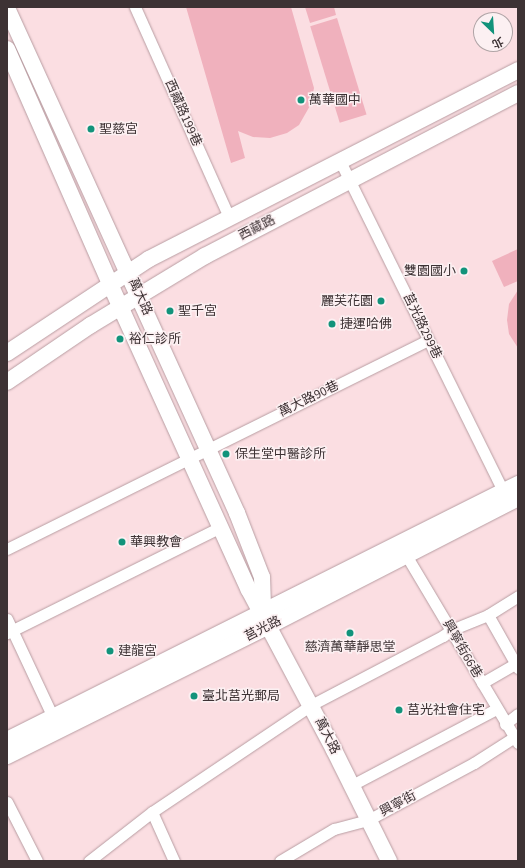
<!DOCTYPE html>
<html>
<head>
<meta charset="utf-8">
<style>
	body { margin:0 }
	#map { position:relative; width:525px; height:868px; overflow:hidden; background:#fbdee2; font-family:"Source Sans 3","Noto Sans TC",sans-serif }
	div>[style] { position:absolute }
	.green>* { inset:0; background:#f0b1bd; transform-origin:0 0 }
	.roads { filter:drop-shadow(0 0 1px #b89da2) drop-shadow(0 0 1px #b89da2) }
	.street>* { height:11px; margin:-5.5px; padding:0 5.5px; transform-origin:5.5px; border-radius:5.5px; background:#fff }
	.secondary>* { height:16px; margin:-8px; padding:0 8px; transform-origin:8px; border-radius:8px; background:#fff }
	.dots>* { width:11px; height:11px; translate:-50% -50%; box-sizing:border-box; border:2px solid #fcf0f2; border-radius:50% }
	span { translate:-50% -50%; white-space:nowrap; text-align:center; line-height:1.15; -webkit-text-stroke:3px #fcf0f2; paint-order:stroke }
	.poi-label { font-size:13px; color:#3d3234 }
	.left { translate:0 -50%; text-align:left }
	.right { translate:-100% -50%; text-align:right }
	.street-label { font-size:13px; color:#3d3234 }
	.frame { position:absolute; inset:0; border:8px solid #3d3234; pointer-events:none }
	.north { position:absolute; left:473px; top:12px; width:40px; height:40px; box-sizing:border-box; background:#fcf0f2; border:1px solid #b0a4a6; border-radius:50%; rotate:155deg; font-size:11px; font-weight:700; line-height:16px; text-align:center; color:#3d3234 }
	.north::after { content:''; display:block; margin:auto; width:14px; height:18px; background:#12937b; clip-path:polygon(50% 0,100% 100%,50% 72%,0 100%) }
</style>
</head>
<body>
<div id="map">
	<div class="green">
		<i style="clip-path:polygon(186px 7px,291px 7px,314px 88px,311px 104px,299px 125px,287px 133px,270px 138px,253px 137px,238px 131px,245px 158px,231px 163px)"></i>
		<i style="clip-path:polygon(305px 7px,334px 7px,336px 15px,310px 23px)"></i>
		<i style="left:337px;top:18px;width:101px;height:28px;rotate:73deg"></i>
		<i style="clip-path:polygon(518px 249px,518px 281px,504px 287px,492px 261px)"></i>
		<i style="clip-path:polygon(518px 290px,518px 348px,509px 334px,507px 320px,509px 304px)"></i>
	</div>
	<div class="roads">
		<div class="street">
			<i style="left:135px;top:7px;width:232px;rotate:65.9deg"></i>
			<i style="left:340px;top:161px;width:368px;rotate:63.7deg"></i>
			<i style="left:7px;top:549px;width:470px;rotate:-26.4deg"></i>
			<i style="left:406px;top:555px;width:219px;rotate:59.2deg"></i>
			<i style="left:488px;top:615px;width:61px;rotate:60.5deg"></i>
			<i style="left:7px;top:619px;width:108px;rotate:64.9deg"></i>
			<i style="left:7px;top:633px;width:239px;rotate:-26.4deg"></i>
			<i style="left:482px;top:683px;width:38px;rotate:-30deg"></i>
			<i style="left:505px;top:724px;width:16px;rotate:-38deg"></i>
			<i style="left:350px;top:786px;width:165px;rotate:-27.8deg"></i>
			<i style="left:7px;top:802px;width:66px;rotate:63deg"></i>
			<i style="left:152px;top:812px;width:54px;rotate:65.8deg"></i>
			<i style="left:89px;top:861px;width:80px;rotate:-37.9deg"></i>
			<i style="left:152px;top:812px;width:192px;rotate:-33.9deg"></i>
			<i style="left:311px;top:705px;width:149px;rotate:-27.6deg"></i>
			<i style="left:443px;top:636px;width:10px;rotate:-37deg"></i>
			<i style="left:451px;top:630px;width:40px;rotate:-22deg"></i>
			<i style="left:488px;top:615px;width:36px;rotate:-32deg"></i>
			<i style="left:280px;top:861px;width:63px;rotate:-30.7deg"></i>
			<i style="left:334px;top:829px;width:35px;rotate:-15deg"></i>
			<i style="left:368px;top:820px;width:120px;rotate:-28.3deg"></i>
			<i style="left:474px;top:763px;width:46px;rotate:-32.7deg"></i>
		</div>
		<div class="secondary">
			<i style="left:7px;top:8px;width:555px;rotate:65.51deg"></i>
			<i style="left:237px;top:513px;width:69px;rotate:68.7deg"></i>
			<i style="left:262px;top:577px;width:34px;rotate:88deg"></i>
			<i style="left:7px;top:49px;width:257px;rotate:66.3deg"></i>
			<i style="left:110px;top:284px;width:336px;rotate:65.6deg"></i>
			<i style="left:249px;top:590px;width:181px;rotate:62deg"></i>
			<i style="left:334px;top:750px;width:124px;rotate:63.6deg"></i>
			<i style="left:7px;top:353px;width:170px;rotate:-33.5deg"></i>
			<i style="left:149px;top:259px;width:415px;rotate:-27.1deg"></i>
			<i style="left:7px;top:382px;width:102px;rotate:-34.2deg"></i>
			<i style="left:91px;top:325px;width:133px;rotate:-31.2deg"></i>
			<i style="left:205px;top:256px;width:353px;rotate:-27.5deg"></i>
			<i style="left:7px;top:740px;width:572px;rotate:-26.61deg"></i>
			<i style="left:7px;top:756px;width:292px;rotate:-26.4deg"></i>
			<i style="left:269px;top:626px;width:280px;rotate:-27.2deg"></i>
		</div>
	</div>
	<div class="dots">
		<i style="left:301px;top:100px;background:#12937b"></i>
		<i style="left:91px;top:129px;background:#12937b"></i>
		<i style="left:464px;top:271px;background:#12937b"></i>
		<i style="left:381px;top:301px;background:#12937b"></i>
		<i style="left:170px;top:311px;background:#12937b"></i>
		<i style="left:332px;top:324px;background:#12937b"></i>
		<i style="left:120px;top:339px;background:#12937b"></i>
		<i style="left:226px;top:454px;background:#12937b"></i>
		<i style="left:122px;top:542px;background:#12937b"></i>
		<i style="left:350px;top:633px;background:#12937b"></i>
		<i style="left:110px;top:651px;background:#12937b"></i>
		<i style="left:194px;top:696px;background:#12937b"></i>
		<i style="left:399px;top:710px;background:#12937b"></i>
	</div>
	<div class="poi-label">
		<span class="left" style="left:309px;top:100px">萬華國中</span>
		<span class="left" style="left:99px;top:129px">聖慈宮</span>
		<span class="right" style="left:456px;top:271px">雙園國小</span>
		<span class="right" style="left:373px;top:301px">麗芙花園</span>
		<span class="left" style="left:178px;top:311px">聖千宮</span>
		<span class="left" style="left:340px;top:324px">捷運哈佛</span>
		<span class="left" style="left:129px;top:339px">裕仁診所</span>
		<span class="left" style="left:235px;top:454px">保生堂中醫診所</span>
		<span class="left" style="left:130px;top:542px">華興教會</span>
		<span style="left:350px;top:647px">慈濟萬華靜思堂</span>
		<span class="left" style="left:118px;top:651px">建龍宮</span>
		<span class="left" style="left:202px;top:696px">臺北莒光郵局</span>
		<span class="left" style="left:407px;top:710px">莒光社會住宅</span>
	</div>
	<div class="street-label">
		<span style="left:183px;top:113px;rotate:66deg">西藏路199巷</span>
		<span style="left:257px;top:228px;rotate:-27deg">西藏路</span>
		<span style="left:140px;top:297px;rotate:66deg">萬大路</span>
		<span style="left:422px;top:326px;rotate:64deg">莒光路299巷</span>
		<span style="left:309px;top:399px;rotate:-26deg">萬大路90巷</span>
		<span style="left:263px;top:629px;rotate:-27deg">莒光路</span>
		<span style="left:462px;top:649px;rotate:60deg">興寧街66巷</span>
		<span style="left:327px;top:736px;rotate:63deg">萬大路</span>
		<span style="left:398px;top:804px;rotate:-28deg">興寧街</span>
	</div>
	<div class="frame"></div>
	<div class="north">北</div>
</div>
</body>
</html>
